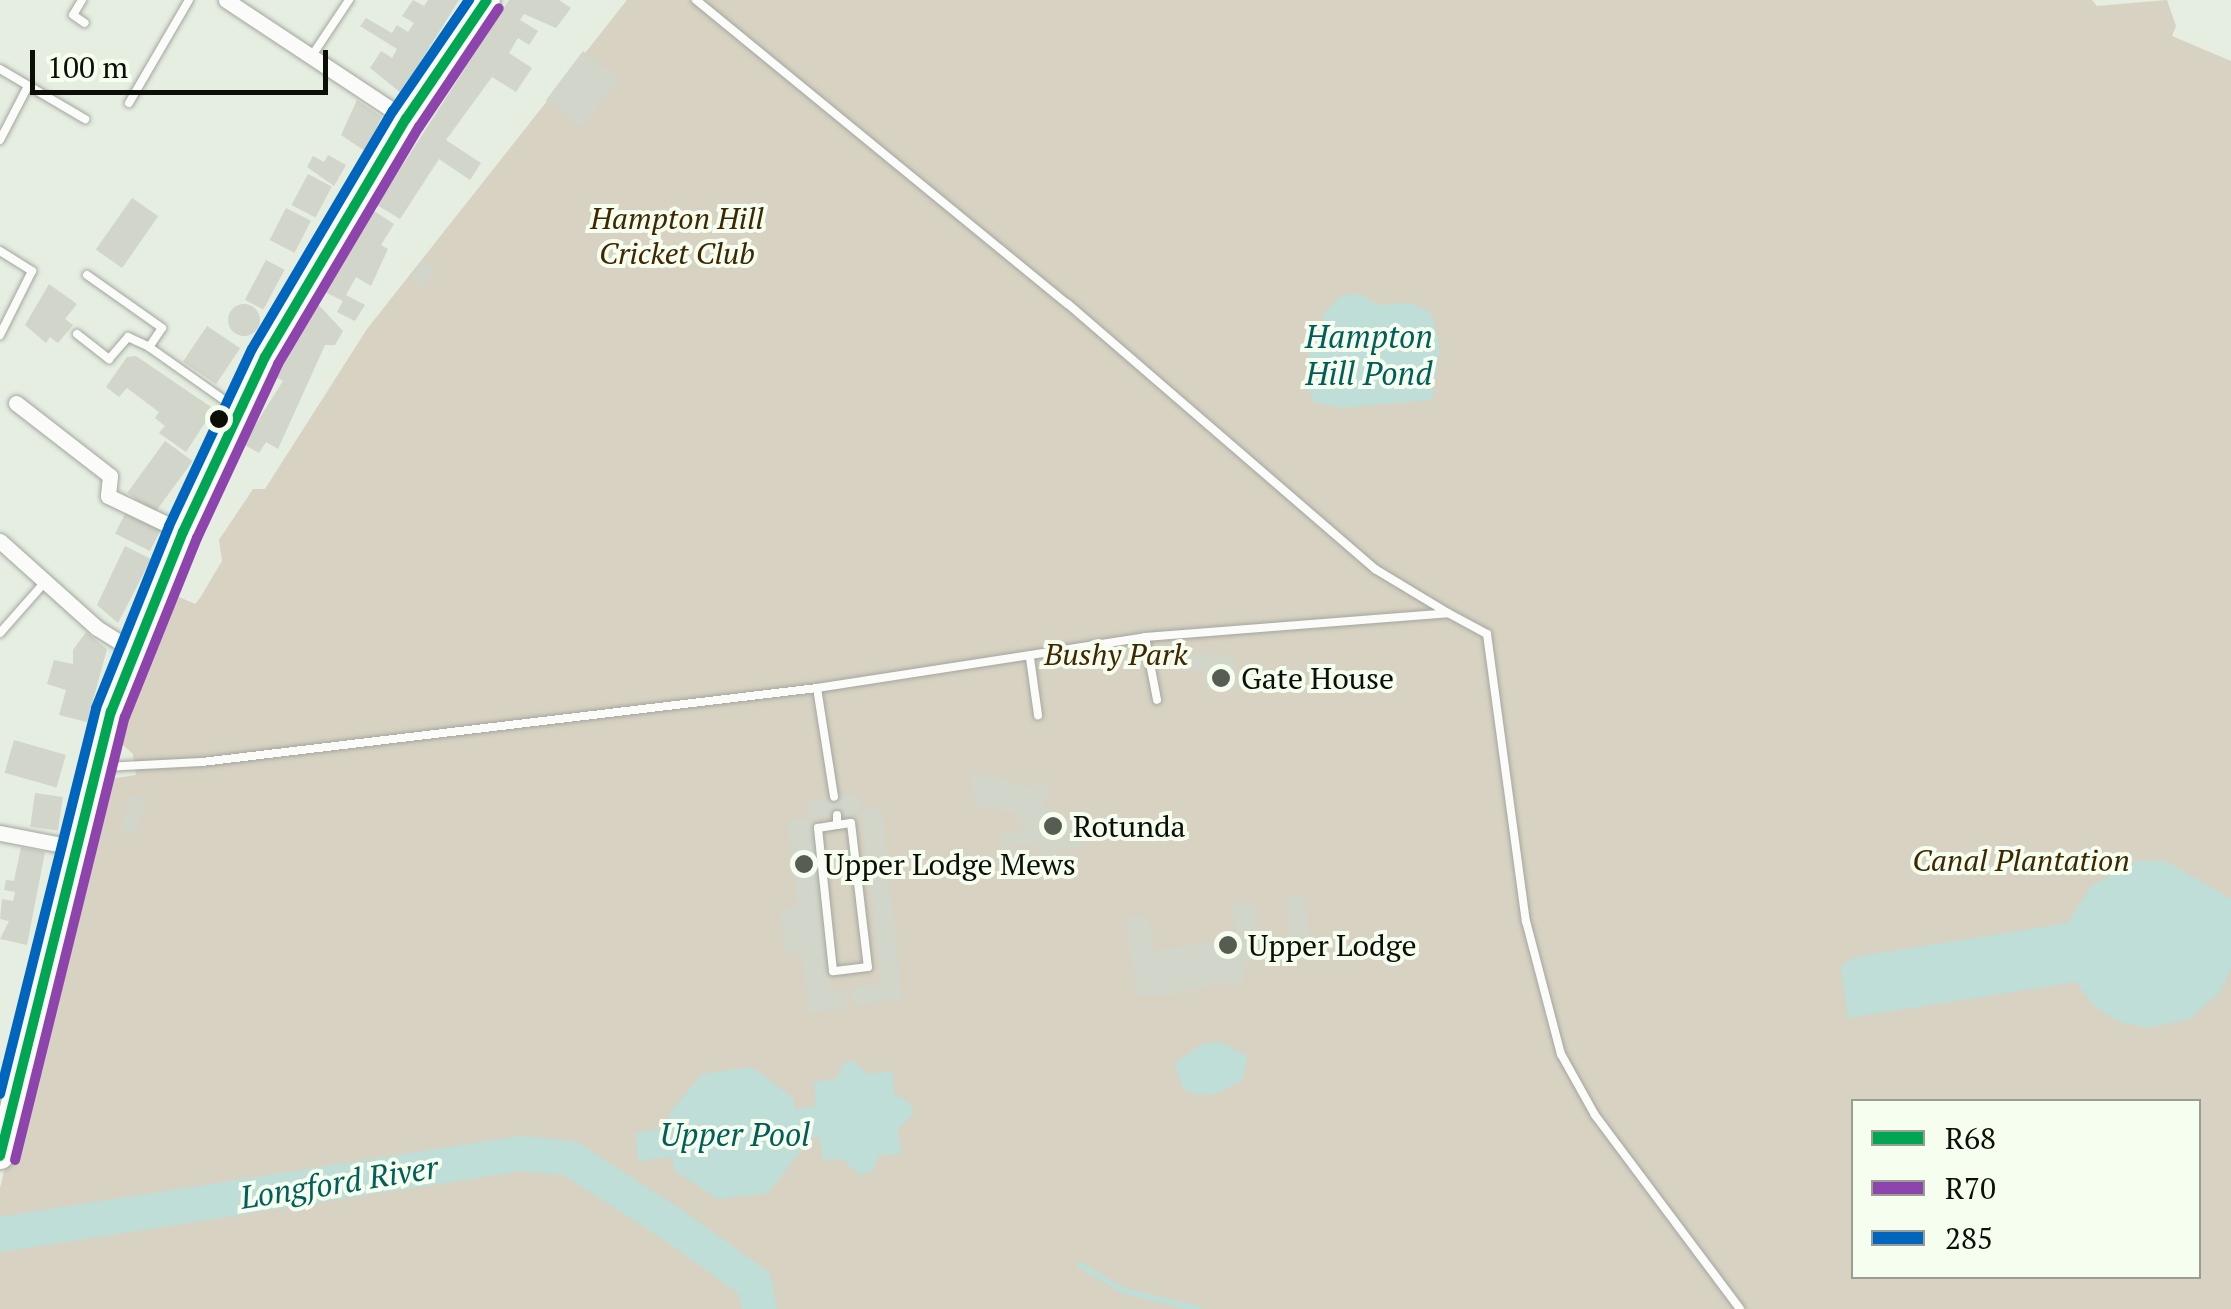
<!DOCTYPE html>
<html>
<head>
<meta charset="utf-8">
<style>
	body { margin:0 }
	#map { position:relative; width:2231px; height:1309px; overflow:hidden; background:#e6ede1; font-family:"PT Serif",serif }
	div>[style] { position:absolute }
	.green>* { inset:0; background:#d7d2c2 }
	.water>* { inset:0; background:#beded7 }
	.stream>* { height:6px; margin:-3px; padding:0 3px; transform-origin:3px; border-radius:3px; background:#beded7 }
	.river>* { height:35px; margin:-17.5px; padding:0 17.5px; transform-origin:17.5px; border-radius:17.5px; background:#beded7 }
	.building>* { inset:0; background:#d2d5c9; transform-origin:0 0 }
	.round { border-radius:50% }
	.roads { filter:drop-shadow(0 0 2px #a2a79e) drop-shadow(0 0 2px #a2a79e) }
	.service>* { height:8px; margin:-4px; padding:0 4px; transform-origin:4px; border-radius:4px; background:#fbfcfa }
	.minor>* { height:15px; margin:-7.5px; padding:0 7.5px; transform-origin:7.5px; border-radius:7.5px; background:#fbfcfa }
	.primary>* { height:25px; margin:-12.5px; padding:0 12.5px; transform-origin:12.5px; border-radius:12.5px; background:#fbfcfa }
	.bus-1>* { height:10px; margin:-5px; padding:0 5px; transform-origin:5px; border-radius:5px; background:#00a651 }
	.bus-2>* { height:10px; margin:-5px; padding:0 5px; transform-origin:5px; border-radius:5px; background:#8e44ad }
	.bus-3>* { height:10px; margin:-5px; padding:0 5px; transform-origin:5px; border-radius:5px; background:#0065bd }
	.dots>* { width:28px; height:28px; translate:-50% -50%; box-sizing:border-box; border:5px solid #f6fef0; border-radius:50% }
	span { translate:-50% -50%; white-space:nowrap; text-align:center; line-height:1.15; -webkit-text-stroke:8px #f6fef0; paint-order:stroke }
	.park-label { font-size:30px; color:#3e2802; font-style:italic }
	.poi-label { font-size:30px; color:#0b0f07 }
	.left { translate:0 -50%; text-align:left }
	.water-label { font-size:32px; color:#015e59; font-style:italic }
	.legend { position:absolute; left:1851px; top:1099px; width:350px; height:180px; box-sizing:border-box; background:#f6fef0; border:2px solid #989e93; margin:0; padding:12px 18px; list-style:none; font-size:30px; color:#0b0f07 }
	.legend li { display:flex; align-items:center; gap:20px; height:50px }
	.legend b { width:50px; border:2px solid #989e93 }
	.scale { position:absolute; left:30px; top:50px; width:298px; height:45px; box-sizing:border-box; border:5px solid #0b0f07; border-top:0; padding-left:12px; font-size:30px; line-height:35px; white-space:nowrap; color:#0b0f07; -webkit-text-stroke:8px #f6fef0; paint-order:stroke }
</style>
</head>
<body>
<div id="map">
	<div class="green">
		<i style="clip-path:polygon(evenodd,627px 0,2092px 0,2097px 6px,2167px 0,2176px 26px,2172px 36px,2231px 61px,2231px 1309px,0 1309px,0 1188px,102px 780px,136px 775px,133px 754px,113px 736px,154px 629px,179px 597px,195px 604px,200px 598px,222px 561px,219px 540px,253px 489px,265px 489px,367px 329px,627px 0,1854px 1102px,2198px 1102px,2198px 1276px,1854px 1276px,1854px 1102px)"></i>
	</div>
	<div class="water">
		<i style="clip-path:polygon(1360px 294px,1378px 305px,1411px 303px,1430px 312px,1440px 346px,1432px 400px,1341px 408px,1314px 402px,1306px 386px,1309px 353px,1326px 311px,1342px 295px)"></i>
		<i style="clip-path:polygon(2137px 861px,2166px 861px,2231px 899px,2231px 968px,2221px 991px,2190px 1019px,2148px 1028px,2119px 1022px,2094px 1006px,2076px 982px,1848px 1018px,1841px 966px,1855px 957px,2068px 923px,2091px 886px)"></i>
		<i style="clip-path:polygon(1221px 1042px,1247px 1056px,1243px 1080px,1215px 1094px,1196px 1095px,1182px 1087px,1175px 1063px,1202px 1044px)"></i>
		<i style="clip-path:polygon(854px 1061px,868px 1074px,892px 1071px,894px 1093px,911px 1104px,913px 1114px,898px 1129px,901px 1154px,879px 1155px,872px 1172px,859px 1175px,843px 1159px,823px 1160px,819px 1136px,800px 1140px,801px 1151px,768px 1193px,718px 1199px,675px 1171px,672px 1157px,638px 1161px,636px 1133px,670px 1127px,669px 1114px,702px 1074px,752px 1067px,794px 1099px,795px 1109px,816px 1106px,814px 1082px,836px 1079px,844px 1063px)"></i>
		<i style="clip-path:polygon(742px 1258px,761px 1273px,768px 1309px,752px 1309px,749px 1290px,720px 1272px)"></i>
	</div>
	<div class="stream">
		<i style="left:1080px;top:1265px;width:51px;rotate:30.6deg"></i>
		<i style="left:1124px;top:1291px;width:77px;rotate:13.5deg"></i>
	</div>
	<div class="river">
		<i style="left:0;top:1234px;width:527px;rotate:-8.84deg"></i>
		<i style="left:521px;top:1153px;width:49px;rotate:5.8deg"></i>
		<i style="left:570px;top:1158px;width:121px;rotate:32.9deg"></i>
		<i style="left:672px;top:1224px;width:101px;rotate:35.7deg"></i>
		<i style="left:754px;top:1283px;width:26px;rotate:79deg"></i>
	</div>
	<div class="building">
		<i style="clip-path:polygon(413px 0,424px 6px,428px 0,459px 0,401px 93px,370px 68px,381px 51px,392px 58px,397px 49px,360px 26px,366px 18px,392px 33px,397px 25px,408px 32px,414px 23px,402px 16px)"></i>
		<i style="clip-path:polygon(509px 0,559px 0,571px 8px,556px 28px,524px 14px,520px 20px,538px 31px,529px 45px,518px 38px,509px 53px,532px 68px,516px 92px,492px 77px,446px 140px,481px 163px,470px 180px,439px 159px,400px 219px,377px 205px)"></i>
		<i style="left:583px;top:51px;width:46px;height:62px;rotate:37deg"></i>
		<i style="clip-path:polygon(357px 100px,382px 117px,365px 151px,341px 135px)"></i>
		<i style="clip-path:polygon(328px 155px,346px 165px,334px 186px,307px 167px,313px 156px,324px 162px)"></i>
		<i style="left:308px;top:174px;width:27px;height:35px;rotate:28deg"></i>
		<i style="left:132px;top:198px;width:32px;height:63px;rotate:35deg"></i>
		<i style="left:286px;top:208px;width:28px;height:36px;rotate:27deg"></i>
		<i style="clip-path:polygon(374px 211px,394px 224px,381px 245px,388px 249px,371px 286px,356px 277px,346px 295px,365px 305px,355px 321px,337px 312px,343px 301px,323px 291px)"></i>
		<i style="left:266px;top:260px;width:21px;height:45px;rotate:28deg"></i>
		<i style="left:423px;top:260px;width:17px;height:22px;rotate:36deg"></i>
		<i style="clip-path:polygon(49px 284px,77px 304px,65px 319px,73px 325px,58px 343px,50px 337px,46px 343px,25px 325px)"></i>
		<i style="clip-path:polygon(316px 302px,343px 331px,335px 345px,325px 345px,278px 449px,266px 442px,259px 453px,243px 444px,283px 381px,277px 378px)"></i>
		<i class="round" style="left:228px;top:304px;width:32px;height:32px"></i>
		<i style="left:207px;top:326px;width:40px;height:43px;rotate:34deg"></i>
		<i style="clip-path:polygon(136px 356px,214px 409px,186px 452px,159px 433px,165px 426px,155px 418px,159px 412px,127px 388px,119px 397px,106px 387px,127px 357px)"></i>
		<i style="left:165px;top:441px;width:34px;height:64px;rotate:36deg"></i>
		<i style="left:126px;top:512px;width:39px;height:24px;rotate:27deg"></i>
		<i style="clip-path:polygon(125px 546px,151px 559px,118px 623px,97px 605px)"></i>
		<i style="clip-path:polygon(86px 632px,107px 649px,87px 722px,59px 715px,66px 690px,47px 684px,54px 660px,73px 664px,73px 650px)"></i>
		<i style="clip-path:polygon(1204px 654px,1233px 655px,1237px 686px,1207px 690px,1204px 669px,1187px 671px,1186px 656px)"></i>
		<i style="left:14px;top:740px;width:54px;height:34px;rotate:16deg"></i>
		<i style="clip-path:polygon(984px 773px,1030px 788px,1038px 780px,1051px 793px,1043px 801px,1055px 820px,1082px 817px,1085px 846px,1058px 850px,1045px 879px,1033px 872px,1040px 856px,1036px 845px,1002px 847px,1001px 834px,1026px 830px,1015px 813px,975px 805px,971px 775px)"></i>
		<i style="left:35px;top:793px;width:28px;height:34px;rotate:8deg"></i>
		<i style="clip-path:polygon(860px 794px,862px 813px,812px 818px,830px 990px,846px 989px,848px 1009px,808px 1013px,802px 953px,785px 955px,780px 910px,797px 908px,787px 820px,809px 818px,807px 800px)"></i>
		<i style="clip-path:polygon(129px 795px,146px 799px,136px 834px,121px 832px)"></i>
		<i style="clip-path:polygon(882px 808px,902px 1000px,853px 1005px,851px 987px,881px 984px,862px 810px)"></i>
		<i style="clip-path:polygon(21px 847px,45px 852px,27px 945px,0 939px,9px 921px,0 919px,2px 899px,13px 901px,15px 892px,4px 890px,6px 880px,14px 881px)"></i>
		<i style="left:1304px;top:895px;width:45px;height:19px;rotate:82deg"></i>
		<i style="clip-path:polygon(1253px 900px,1263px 959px,1245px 962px,1242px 987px,1216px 982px,1192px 993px,1184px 988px,1171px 996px,1137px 995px,1125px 918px,1148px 915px,1154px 951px,1236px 938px,1231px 903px)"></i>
	</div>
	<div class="roads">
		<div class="service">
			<i style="left:82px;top:0;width:17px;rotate:121deg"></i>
			<i style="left:73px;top:15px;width:14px;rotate:34deg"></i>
			<i style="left:696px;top:0;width:480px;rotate:39.3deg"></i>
			<i style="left:1068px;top:304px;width:406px;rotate:40.8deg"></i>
			<i style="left:1375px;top:569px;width:85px;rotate:31.1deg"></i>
			<i style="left:311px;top:57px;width:69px;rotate:-56.3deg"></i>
			<i style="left:0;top:69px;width:99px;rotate:30.5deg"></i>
			<i style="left:129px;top:103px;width:119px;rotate:-59.8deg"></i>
			<i style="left:0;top:140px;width:61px;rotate:-62.6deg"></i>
			<i style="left:0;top:251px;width:38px;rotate:32deg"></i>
			<i style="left:32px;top:271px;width:72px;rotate:116.6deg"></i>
			<i style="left:87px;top:275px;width:92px;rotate:35.2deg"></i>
			<i style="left:162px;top:328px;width:23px;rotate:124deg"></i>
			<i style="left:149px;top:347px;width:104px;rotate:35.2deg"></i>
			<i style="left:77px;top:334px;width:41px;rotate:38deg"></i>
			<i style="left:109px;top:359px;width:29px;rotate:-49deg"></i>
			<i style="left:128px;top:337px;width:23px;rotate:25deg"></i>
			<i style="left:0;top:633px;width:68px;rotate:-48.6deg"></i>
			<i style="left:1145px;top:637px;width:304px;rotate:-4.5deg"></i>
			<i style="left:1448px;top:613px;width:44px;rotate:28.3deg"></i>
			<i style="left:1487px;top:634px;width:290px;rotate:82.3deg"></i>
			<i style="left:1526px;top:921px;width:138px;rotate:75.3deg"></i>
			<i style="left:1561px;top:1054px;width:70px;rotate:60.9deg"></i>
			<i style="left:1595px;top:1115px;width:242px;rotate:53.2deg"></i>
			<i style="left:1030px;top:658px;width:58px;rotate:82deg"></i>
			<i style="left:817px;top:688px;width:110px;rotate:81.1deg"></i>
			<i style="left:103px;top:767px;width:99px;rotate:-2.9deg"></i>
			<i style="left:202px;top:762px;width:619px;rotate:-6.86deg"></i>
			<i style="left:817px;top:688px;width:332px;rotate:-8.8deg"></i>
			<i style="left:1145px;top:637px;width:64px;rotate:79.2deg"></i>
			<i style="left:837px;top:815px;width:10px;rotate:90deg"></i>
			<i style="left:837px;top:825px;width:14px;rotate:-8deg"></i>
			<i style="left:851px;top:823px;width:145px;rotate:83.3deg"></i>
			<i style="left:868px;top:967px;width:35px;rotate:173deg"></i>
			<i style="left:833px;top:971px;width:144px;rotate:-96deg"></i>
			<i style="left:818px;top:828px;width:19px;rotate:-9deg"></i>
		</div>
		<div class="minor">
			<i style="left:226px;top:0;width:216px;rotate:33.5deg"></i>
			<i style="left:16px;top:403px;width:119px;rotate:37.8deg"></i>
			<i style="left:110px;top:476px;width:20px;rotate:96deg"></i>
			<i style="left:108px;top:496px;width:83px;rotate:25.6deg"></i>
			<i style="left:0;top:541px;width:130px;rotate:41.9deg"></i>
			<i style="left:97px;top:628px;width:44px;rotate:31.9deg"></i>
			<i style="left:0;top:833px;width:74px;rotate:10.9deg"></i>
		</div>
		<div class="primary">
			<i style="left:0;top:1156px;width:458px;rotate:-76deg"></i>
			<i style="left:111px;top:712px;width:194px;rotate:-68.2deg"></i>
			<i style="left:183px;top:532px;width:193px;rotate:-64.9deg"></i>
			<i style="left:265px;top:357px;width:277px;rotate:-59.4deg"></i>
			<i style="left:406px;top:119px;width:144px;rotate:-55.8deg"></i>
		</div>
	</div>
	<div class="bus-1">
		<i style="left:0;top:1156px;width:458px;rotate:-76deg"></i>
		<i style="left:111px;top:712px;width:194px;rotate:-68.2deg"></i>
		<i style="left:183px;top:532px;width:193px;rotate:-64.9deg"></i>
		<i style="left:265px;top:357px;width:277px;rotate:-59.4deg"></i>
		<i style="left:406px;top:119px;width:144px;rotate:-55.8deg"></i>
	</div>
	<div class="bus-2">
		<i style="left:15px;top:1160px;width:456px;rotate:-76.1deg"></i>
		<i style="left:125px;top:717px;width:193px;rotate:-68.1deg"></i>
		<i style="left:197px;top:538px;width:192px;rotate:-65deg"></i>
		<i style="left:278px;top:364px;width:276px;rotate:-59.3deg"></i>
		<i style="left:419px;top:127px;width:143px;rotate:-56.1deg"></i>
	</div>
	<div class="bus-3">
		<i style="left:0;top:1094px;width:398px;rotate:-76deg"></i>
		<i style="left:96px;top:708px;width:196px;rotate:-68.1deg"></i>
		<i style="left:169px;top:526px;width:195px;rotate:-64.9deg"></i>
		<i style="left:252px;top:349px;width:277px;rotate:-59.4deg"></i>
		<i style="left:393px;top:111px;width:135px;rotate:-55.6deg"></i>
	</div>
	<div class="dots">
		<i style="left:219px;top:419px;background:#0b0f07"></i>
		<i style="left:1221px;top:678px;background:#585d53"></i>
		<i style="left:1053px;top:826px;background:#585d53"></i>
		<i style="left:804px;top:864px;background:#585d53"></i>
		<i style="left:1228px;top:945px;background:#585d53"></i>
	</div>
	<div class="park-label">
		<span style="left:677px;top:235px">Hampton Hill<br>Cricket Club</span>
		<span style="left:1116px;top:654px">Bushy Park</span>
		<span style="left:2021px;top:860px">Canal Plantation</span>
	</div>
	<div class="poi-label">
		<span class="left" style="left:1241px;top:678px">Gate House</span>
		<span class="left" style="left:1073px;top:826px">Rotunda</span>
		<span class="left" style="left:824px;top:864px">Upper Lodge Mews</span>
		<span class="left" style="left:1248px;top:945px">Upper Lodge</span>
	</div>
	<div class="water-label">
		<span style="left:1369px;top:355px">Hampton<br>Hill Pond</span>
		<span style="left:735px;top:1134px">Upper Pool</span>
		<span style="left:339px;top:1182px;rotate:-9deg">Longford River</span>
	</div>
	<ul class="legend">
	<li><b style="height:12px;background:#00a651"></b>R68</li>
	<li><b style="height:12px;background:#8e44ad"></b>R70</li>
	<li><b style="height:12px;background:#0065bd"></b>285</li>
	</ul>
	<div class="scale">100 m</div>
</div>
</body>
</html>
